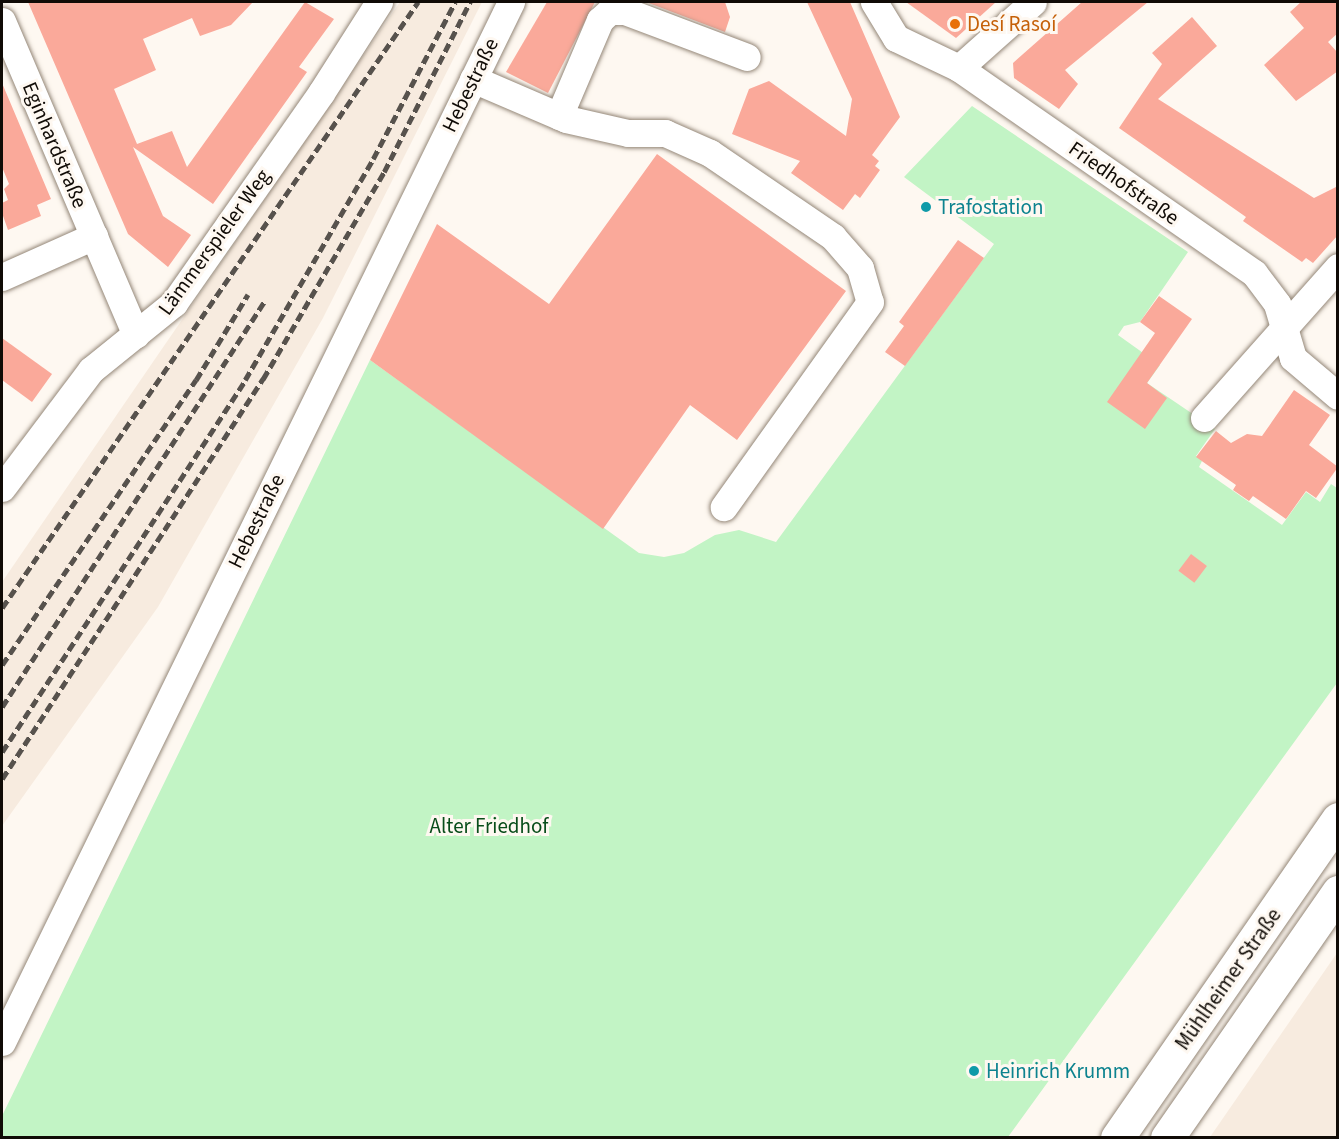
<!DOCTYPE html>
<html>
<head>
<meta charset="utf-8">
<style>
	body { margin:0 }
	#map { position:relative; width:1339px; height:1139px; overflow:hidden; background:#fef8f1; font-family:"Source Sans 3",sans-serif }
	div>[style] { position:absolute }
	.built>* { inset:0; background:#f7ebdf }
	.green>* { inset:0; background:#c2f4c5 }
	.building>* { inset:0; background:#faa99a; transform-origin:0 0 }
	.roads { filter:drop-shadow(0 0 2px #948778) drop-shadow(0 0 2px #948778) }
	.minor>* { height:27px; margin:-13.5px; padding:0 13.5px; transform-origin:13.5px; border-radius:13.5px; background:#fff }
	.major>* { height:33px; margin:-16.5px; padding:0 16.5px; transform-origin:16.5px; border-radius:16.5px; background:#fff }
	.rail>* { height:4.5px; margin-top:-2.25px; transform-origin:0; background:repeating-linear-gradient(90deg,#57524d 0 9px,transparent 0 13.5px) }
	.dots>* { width:16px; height:16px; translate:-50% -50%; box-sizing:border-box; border:3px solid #fef8f1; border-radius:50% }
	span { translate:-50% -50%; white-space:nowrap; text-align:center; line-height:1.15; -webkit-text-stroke:6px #fef8f1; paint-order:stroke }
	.food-label { font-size:21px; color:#c56008 }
	.left { translate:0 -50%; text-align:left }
	.street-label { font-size:21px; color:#100b06 }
	.culture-label { font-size:21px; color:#0d838f }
	.park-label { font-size:21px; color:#094d1a }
	.frame { position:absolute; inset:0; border:3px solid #100b06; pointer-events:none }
</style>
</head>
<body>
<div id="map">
	<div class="built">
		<i style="clip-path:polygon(400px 2px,482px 2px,323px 318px,158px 607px,2px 826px,2px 582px)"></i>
		<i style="clip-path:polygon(1337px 953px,1337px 1137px,1210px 1137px)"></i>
	</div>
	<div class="green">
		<i style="clip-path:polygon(972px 106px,1188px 252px,1140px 322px,1124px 326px,1118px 335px,1160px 365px,1147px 383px,1215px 429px,1196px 456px,1202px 461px,1199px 467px,1282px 525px,1306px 492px,1320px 502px,1331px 484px,1337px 488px,1337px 683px,1008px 1137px,2px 1138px,2px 1116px,370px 360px,639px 553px,664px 557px,684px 553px,715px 535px,739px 530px,776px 542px,994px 244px,904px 177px)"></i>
	</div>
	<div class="building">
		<i style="clip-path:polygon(28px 2px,253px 2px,231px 25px,200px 36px,192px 18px,143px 39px,156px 70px,114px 89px,137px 144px,172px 131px,187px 167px,305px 2px,334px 19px,299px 67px,307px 72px,213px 204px,133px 147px,163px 216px,191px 235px,168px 267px,128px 234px)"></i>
		<i style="clip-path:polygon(547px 2px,595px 2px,548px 93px,506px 72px)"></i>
		<i style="clip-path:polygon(646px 2px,725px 2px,730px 17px,725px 32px)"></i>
		<i style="clip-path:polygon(807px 2px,850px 2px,900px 117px,872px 155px,879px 161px,875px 166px,880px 170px,860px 198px,855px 194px,843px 210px,791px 173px,800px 161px,732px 134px,749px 89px,769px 81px,846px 136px,852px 99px)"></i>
		<i style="clip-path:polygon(906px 2px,996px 2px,956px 38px)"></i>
		<i style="clip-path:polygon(1082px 2px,1148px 2px,1065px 70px,1078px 84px,1059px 109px,1014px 78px,1013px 63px)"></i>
		<i style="clip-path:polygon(1301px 2px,1338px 2px,1338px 33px,1328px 42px,1338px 53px,1338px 71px,1296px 101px,1264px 65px,1304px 28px,1290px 12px)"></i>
		<i style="clip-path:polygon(1192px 17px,1217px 46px,1158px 99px,1314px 198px,1338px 186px,1338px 235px,1313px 263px,1306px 258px,1302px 262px,1243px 221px,1246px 217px,1119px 128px,1162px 64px,1152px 53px)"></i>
		<i style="clip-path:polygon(2px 83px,51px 199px,37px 205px,41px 216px,8px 230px,2px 213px,2px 203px,8px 200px,4px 189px,9px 184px,2px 167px)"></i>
		<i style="clip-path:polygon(657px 154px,846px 291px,737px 440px,690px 405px,603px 529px,370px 360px,437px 224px,549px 304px)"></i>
		<i style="clip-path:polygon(958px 240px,984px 258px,905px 366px,885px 352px,904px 326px,899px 322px)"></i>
		<i style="clip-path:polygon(1159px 296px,1192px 319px,1147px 383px,1167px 398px,1145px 429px,1107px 402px,1155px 333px,1140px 322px)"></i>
		<i style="clip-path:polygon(2px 338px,52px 374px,32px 402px,2px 380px)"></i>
		<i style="clip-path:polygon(1294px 390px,1330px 415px,1309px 445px,1338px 467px,1316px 498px,1306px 491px,1286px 519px,1253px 496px,1249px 501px,1233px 490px,1236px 485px,1196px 457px,1216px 431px,1231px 443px,1247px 434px,1262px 436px)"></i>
		<i style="left:1191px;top:554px;width:20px;height:21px;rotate:37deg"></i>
	</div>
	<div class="roads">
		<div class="minor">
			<i style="left:874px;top:2px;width:42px;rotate:58.6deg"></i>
			<i style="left:896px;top:38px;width:70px;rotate:25.5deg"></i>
			<i style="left:959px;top:68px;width:359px;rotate:34.8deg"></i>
			<i style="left:1254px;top:273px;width:39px;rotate:53deg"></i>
			<i style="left:1277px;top:304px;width:56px;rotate:73.5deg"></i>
			<i style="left:1293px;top:358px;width:59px;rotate:40.2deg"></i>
			<i style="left:2px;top:21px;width:341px;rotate:66.9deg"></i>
			<i style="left:959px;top:68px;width:99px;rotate:-41.7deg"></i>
			<i style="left:473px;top:79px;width:101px;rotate:23.3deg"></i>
			<i style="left:566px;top:119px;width:64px;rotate:12.7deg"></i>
			<i style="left:628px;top:133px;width:37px"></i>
			<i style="left:665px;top:133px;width:49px;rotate:24deg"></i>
			<i style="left:710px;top:153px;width:149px;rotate:34.3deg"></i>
			<i style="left:833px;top:237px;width:41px;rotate:48.9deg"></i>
			<i style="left:860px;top:268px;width:35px;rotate:74deg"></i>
			<i style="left:870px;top:302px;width:252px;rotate:125.5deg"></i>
			<i style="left:559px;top:116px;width:104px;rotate:-66.9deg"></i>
			<i style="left:600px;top:20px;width:13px;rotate:-42deg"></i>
			<i style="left:610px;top:11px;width:15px"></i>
			<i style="left:625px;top:11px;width:130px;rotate:20.7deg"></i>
			<i style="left:2px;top:277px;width:101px;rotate:-24deg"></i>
			<i style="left:1204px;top:418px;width:202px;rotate:-48.4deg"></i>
			<i style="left:2px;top:488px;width:148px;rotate:-53deg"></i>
			<i style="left:91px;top:370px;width:107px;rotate:-38.9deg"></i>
			<i style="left:174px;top:303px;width:256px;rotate:-55deg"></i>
			<i style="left:321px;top:93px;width:108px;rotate:-57.5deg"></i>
			<i style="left:2px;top:1042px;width:1158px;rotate:-63.92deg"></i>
		</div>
		<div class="major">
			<i style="left:1117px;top:1138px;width:388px;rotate:-55.3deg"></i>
			<i style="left:1167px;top:1138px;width:300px;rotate:-55.2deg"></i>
		</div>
	</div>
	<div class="rail">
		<i style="left:2px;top:608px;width:735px;rotate:-55.53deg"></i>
		<i style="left:2px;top:665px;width:345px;rotate:-55.8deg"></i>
		<i style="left:196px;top:380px;width:100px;rotate:-58.8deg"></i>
		<i style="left:2px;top:707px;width:482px;rotate:-57.1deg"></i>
		<i style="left:2px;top:752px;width:444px;rotate:-56.8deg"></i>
		<i style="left:245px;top:380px;width:255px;rotate:-59.9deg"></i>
		<i style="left:373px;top:159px;width:177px;rotate:-62.4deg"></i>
		<i style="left:2px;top:779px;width:478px;rotate:-56.9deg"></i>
		<i style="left:263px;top:379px;width:240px;rotate:-59.7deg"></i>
		<i style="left:384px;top:172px;width:191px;rotate:-63.2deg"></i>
	</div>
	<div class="dots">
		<i style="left:955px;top:24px;background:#e8710a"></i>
		<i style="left:926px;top:207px;background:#0f9aa8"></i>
		<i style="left:974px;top:1071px;background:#0f9aa8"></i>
	</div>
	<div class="food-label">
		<span class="left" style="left:967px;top:24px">Desí Rasoí</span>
	</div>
	<div class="street-label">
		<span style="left:470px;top:85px;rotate:-64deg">Hebestraße</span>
		<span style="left:55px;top:145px;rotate:67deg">Eginhardstraße</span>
		<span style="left:1124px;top:183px;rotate:35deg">Friedhofstraße</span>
		<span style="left:214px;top:242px;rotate:-54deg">Lämmerspieler Weg</span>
		<span style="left:256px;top:521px;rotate:-64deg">Hebestraße</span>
		<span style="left:1228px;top:979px;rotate:-55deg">Mühlheimer Straße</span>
	</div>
	<div class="culture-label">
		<span class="left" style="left:938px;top:207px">Trafostation</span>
		<span class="left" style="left:986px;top:1071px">Heinrich Krumm</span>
	</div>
	<div class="park-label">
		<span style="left:489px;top:826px">Alter Friedhof</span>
	</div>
	<div class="frame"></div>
</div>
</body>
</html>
